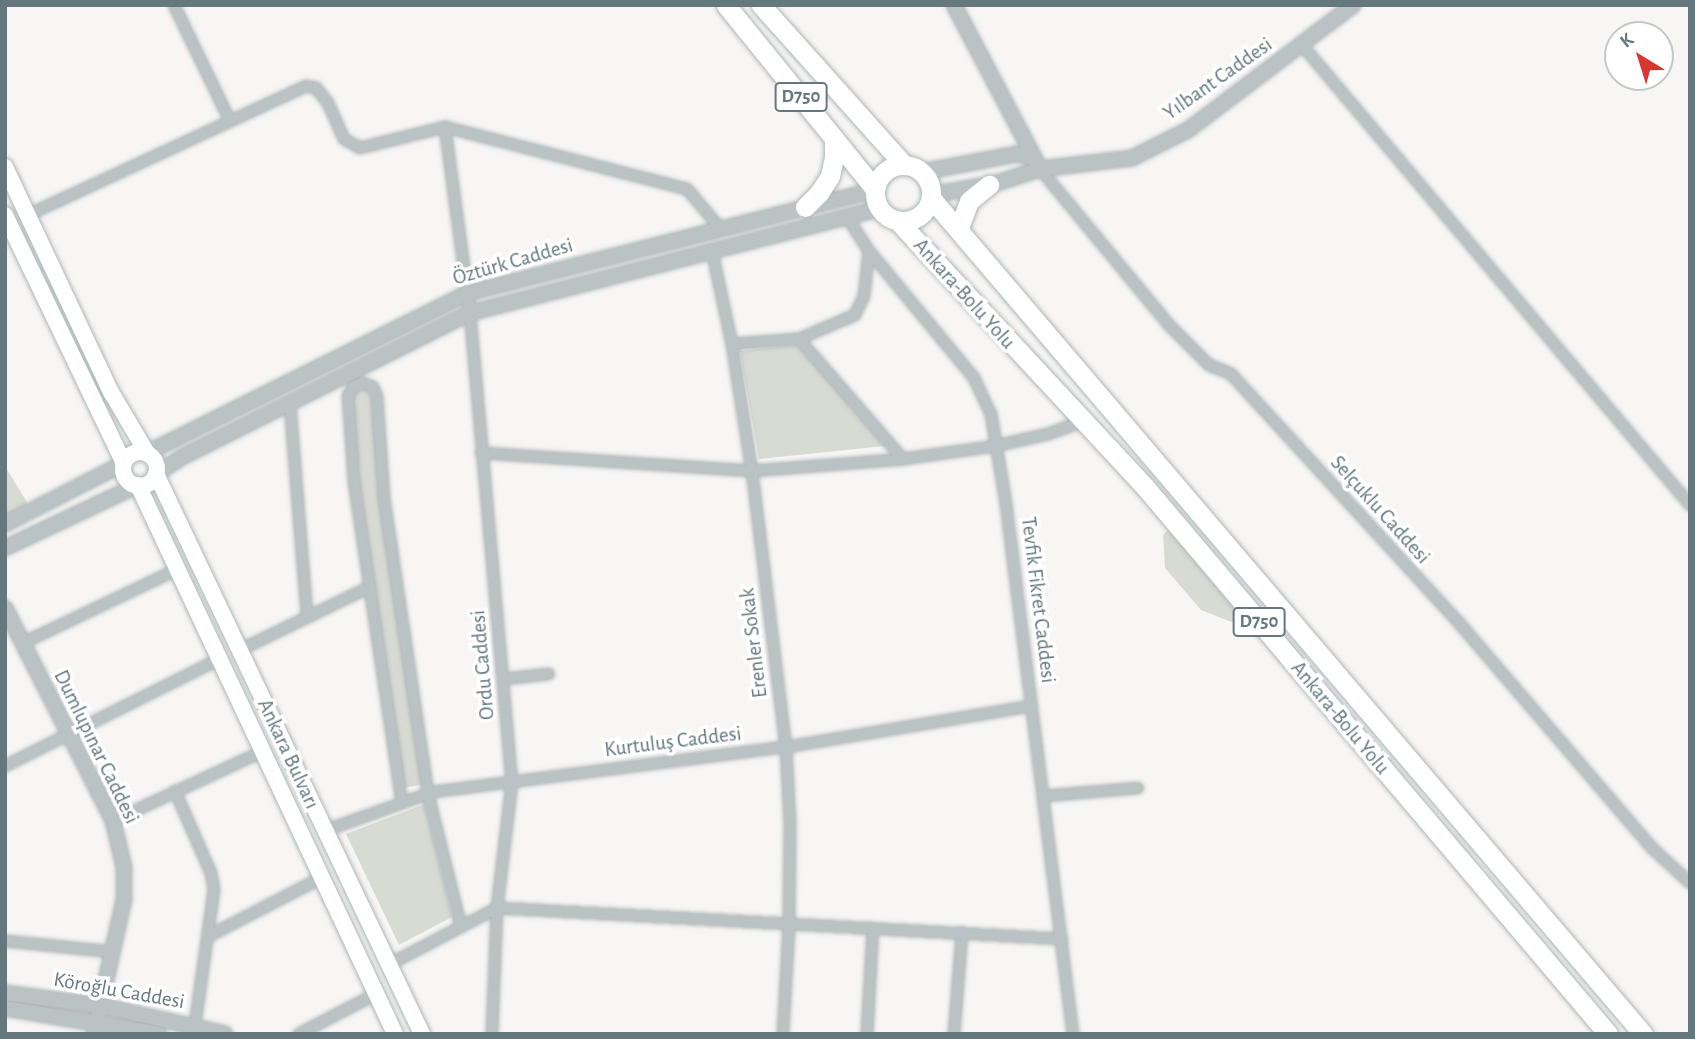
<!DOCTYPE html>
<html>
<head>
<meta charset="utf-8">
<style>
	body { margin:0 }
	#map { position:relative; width:1695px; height:1039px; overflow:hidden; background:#f7f6f4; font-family:"Alegreya Sans",sans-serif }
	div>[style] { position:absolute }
	.green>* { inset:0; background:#d8dbd3 }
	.roads { filter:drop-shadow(0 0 2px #aeb6b8) drop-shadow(0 0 2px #aeb6b8) }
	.minor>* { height:10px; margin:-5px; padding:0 5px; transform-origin:5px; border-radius:5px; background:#bbc2c3 }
	.tertiary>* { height:14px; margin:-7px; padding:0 7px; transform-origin:7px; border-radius:7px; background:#bbc2c3 }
	.secondary>* { height:16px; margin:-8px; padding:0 8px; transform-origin:8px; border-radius:8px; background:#fff }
	.secondary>.ring { margin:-8px; padding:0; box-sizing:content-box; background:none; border:16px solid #fff; border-radius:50% }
	.trunk>* { height:19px; margin:-9.5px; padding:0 9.5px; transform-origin:9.5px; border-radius:9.5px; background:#fff }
	.trunk>.ring { margin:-9.5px; padding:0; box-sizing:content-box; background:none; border:19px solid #fff; border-radius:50% }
	span { translate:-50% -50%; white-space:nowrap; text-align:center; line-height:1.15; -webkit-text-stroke:7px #fff; paint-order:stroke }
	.shield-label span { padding:2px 5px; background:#fff; border:2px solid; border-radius:5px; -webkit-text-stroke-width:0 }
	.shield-label { font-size:19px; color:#64787d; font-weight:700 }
	.street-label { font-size:21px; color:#64787d }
	.frame { position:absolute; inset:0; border:7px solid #64787d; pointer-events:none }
	.north { position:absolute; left:1604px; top:21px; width:70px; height:70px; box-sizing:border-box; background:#fff; border:2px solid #c1c9cb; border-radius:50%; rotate:322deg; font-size:19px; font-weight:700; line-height:28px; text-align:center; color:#64787d }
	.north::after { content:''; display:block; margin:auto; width:24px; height:32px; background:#d83633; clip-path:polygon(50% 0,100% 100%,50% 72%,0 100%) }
</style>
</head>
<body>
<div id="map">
	<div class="green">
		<i style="clip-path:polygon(795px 345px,803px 349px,884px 446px,759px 459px,740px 351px)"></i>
		<i style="clip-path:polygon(366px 389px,374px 400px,423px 785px,407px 787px,404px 787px,373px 597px,353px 433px,351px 397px,356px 390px)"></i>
		<i style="clip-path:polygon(5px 466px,28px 504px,5px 517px)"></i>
		<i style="clip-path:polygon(1168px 530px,1247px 623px,1244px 627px,1201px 610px,1165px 568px,1163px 535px)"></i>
		<i style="clip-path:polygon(425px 804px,452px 917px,399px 945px,346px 834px)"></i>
	</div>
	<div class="roads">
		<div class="minor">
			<i style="left:174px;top:5px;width:127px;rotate:64.2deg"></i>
			<i style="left:1302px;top:45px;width:602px;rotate:49.85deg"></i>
			<i style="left:445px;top:127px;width:188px;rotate:82.3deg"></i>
			<i style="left:470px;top:313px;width:471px;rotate:84.9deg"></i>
			<i style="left:512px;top:782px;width:127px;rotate:96.8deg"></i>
			<i style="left:497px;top:908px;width:126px;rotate:92.3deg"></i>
			<i style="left:1040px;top:169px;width:202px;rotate:50.4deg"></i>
			<i style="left:1169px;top:325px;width:57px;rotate:45deg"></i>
			<i style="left:1209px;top:365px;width:24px;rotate:22deg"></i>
			<i style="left:1231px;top:374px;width:339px;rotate:47.5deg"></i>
			<i style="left:1460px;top:624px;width:294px;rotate:49.4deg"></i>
			<i style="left:1651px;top:847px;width:53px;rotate:42.7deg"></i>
			<i style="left:28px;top:215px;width:306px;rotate:-24.9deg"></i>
			<i style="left:306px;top:86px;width:10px;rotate:11deg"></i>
			<i style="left:316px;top:88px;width:19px;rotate:51deg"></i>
			<i style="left:328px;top:103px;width:39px;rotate:66deg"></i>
			<i style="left:344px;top:139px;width:18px;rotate:29deg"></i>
			<i style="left:360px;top:148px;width:88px;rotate:-13.9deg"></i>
			<i style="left:445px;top:127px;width:250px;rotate:14.4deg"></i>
			<i style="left:687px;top:189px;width:51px;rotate:49.8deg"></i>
			<i style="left:847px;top:217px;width:40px;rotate:57.1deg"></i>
			<i style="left:869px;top:251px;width:165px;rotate:50.4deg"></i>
			<i style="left:974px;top:378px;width:40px;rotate:65deg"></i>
			<i style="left:991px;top:414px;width:91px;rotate:80.5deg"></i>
			<i style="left:1006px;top:504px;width:534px;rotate:82.8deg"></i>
			<i style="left:712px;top:251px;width:95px;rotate:77.9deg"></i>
			<i style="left:732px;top:344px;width:129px;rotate:81.1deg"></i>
			<i style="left:752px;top:471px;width:278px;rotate:83deg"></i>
			<i style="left:786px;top:747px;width:77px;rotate:87deg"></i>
			<i style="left:790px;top:824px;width:102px;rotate:90.6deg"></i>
			<i style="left:789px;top:926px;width:108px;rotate:93.2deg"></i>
			<i style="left:799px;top:339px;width:159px;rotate:49.1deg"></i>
			<i style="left:732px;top:344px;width:67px;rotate:-4.3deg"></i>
			<i style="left:799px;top:339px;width:61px;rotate:-23.2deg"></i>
			<i style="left:855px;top:315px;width:21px;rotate:-65deg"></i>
			<i style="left:864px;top:296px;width:45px;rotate:-83.7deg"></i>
			<i style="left:290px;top:404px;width:214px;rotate:85.4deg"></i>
			<i style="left:481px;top:453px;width:272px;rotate:3.8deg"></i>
			<i style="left:752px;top:471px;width:151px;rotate:-4.5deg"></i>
			<i style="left:903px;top:459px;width:93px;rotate:-8deg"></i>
			<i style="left:995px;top:446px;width:54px;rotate:-12.8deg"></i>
			<i style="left:1048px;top:434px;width:37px;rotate:-20deg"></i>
			<i style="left:23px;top:643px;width:170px;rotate:-25.5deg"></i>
			<i style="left:240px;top:650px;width:144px;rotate:-25.9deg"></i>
			<i style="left:504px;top:679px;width:45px;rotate:-6.3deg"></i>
			<i style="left:5px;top:766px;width:238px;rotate:-26.5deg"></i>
			<i style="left:175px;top:791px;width:90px;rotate:66.3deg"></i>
			<i style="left:211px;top:873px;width:17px;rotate:80deg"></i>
			<i style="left:214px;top:890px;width:137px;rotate:98deg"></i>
			<i style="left:1043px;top:796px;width:95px;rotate:-4.8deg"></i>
			<i style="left:402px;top:803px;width:326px;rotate:-98.5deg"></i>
			<i style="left:354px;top:481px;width:85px;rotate:-94deg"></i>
			<i style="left:348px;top:396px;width:10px;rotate:-61deg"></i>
			<i style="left:353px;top:387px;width:11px;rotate:-22deg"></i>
			<i style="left:363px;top:383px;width:11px;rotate:22deg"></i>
			<i style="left:373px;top:387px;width:11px;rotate:68deg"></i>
			<i style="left:377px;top:397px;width:101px;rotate:86deg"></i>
			<i style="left:384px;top:498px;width:299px;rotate:81.5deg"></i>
			<i style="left:428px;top:794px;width:136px;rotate:76deg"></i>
			<i style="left:113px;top:821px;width:163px;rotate:-25deg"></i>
			<i style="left:324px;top:831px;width:116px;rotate:-19.7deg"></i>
			<i style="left:433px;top:792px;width:356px;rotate:-7.3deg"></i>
			<i style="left:786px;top:747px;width:249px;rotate:-9.5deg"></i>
			<i style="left:209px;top:936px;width:126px;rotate:-27.4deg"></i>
			<i style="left:5px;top:941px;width:109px;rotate:5.8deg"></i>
			<i style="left:390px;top:964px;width:121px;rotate:-27.6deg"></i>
			<i style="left:497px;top:908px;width:566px;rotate:3.14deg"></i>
			<i style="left:299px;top:1034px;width:87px;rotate:-27.5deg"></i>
			<i style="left:867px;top:1034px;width:106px;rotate:-86.8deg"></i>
			<i style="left:954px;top:1034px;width:102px;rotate:-85.5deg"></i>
		</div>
		<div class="tertiary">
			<i style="left:954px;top:5px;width:185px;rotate:62.3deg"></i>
			<i style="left:922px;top:172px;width:97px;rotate:-10.7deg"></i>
			<i style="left:1017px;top:154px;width:17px;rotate:13deg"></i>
			<i style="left:931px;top:195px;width:67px;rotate:-10.3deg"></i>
			<i style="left:997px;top:183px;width:45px;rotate:-18deg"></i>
			<i style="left:1040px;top:169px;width:93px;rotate:-6.8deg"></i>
			<i style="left:1132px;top:158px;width:63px;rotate:-26.6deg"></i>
			<i style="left:1188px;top:130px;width:207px;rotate:-37.1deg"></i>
			<i style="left:147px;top:453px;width:359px;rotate:-26.5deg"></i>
			<i style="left:468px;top:293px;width:420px;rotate:-14.2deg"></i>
			<i style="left:156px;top:474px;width:33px;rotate:-33deg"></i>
			<i style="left:184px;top:456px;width:320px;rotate:-26.6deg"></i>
			<i style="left:470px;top:313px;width:422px;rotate:-14.3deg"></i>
			<i style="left:5px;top:524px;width:134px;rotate:-27.1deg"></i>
			<i style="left:5px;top:548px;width:147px;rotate:-25.3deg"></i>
			<i style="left:5px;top:608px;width:239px;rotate:63.1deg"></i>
			<i style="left:113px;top:821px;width:47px;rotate:76.6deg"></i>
			<i style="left:124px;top:867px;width:32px;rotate:90deg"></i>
			<i style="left:124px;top:899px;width:138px;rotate:102.5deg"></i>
			<i style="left:5px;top:993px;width:98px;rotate:7.6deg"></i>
			<i style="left:102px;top:1006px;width:126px;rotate:12.8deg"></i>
			<i style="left:5px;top:1008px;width:156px;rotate:9.6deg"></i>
		</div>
		<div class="secondary">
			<i style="left:5px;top:167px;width:249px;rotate:64.8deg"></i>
			<i style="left:111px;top:392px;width:71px;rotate:59.5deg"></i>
			<i style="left:5px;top:215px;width:275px;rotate:64.4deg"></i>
			<i class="ring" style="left:123px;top:452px;width:18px;height:18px"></i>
			<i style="left:156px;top:474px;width:620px;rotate:64.59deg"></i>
			<i style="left:138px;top:485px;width:606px;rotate:64.91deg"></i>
		</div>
		<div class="trunk">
			<i style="left:726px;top:5px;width:237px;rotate:51deg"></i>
			<i style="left:761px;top:5px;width:215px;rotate:48.2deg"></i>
			<i class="ring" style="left:875px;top:165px;width:37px;height:37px"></i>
			<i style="left:931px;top:198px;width:1098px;rotate:49.58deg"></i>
			<i style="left:805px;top:207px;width:20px;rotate:-45deg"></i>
			<i style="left:819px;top:193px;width:20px;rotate:-57deg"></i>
			<i style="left:830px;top:176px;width:19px;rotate:-78deg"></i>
			<i style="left:834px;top:157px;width:19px;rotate:-90deg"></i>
			<i style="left:898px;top:221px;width:363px;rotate:47.1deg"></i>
			<i style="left:1145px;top:487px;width:717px;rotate:49.75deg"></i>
			<i style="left:958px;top:230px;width:31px;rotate:-69deg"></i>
			<i style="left:969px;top:201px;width:26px;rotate:-39deg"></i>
		</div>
	</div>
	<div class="shield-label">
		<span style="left:801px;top:97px">D750</span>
		<span style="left:1259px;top:622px">D750</span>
	</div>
	<div class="street-label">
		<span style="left:1218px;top:79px;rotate:-35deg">Yılbant Caddesi</span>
		<span style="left:513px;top:262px;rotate:-16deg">Öztürk Caddesi</span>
		<span style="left:964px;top:294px;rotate:48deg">Ankara-Bolu Yolu</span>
		<span style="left:1380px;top:510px;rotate:48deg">Selçuklu Caddesi</span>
		<span style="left:1038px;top:600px;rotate:83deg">Tevfik Fikret Caddesi</span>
		<span style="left:754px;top:643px;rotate:-97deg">Erenler Sokak</span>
		<span style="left:483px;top:665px;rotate:-95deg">Ordu Caddesi</span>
		<span style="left:1340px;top:718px;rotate:50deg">Ankara-Bolu Yolu</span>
		<span style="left:673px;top:742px;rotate:-7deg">Kurtuluş Caddesi</span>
		<span style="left:96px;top:747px;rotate:64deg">Dumlupınar Caddesi</span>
		<span style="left:288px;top:754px;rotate:65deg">Ankara Bulvarı</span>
		<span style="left:119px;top:991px;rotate:10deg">Köroğlu Caddesi</span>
	</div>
	<div class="frame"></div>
	<div class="north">K</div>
</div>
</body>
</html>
